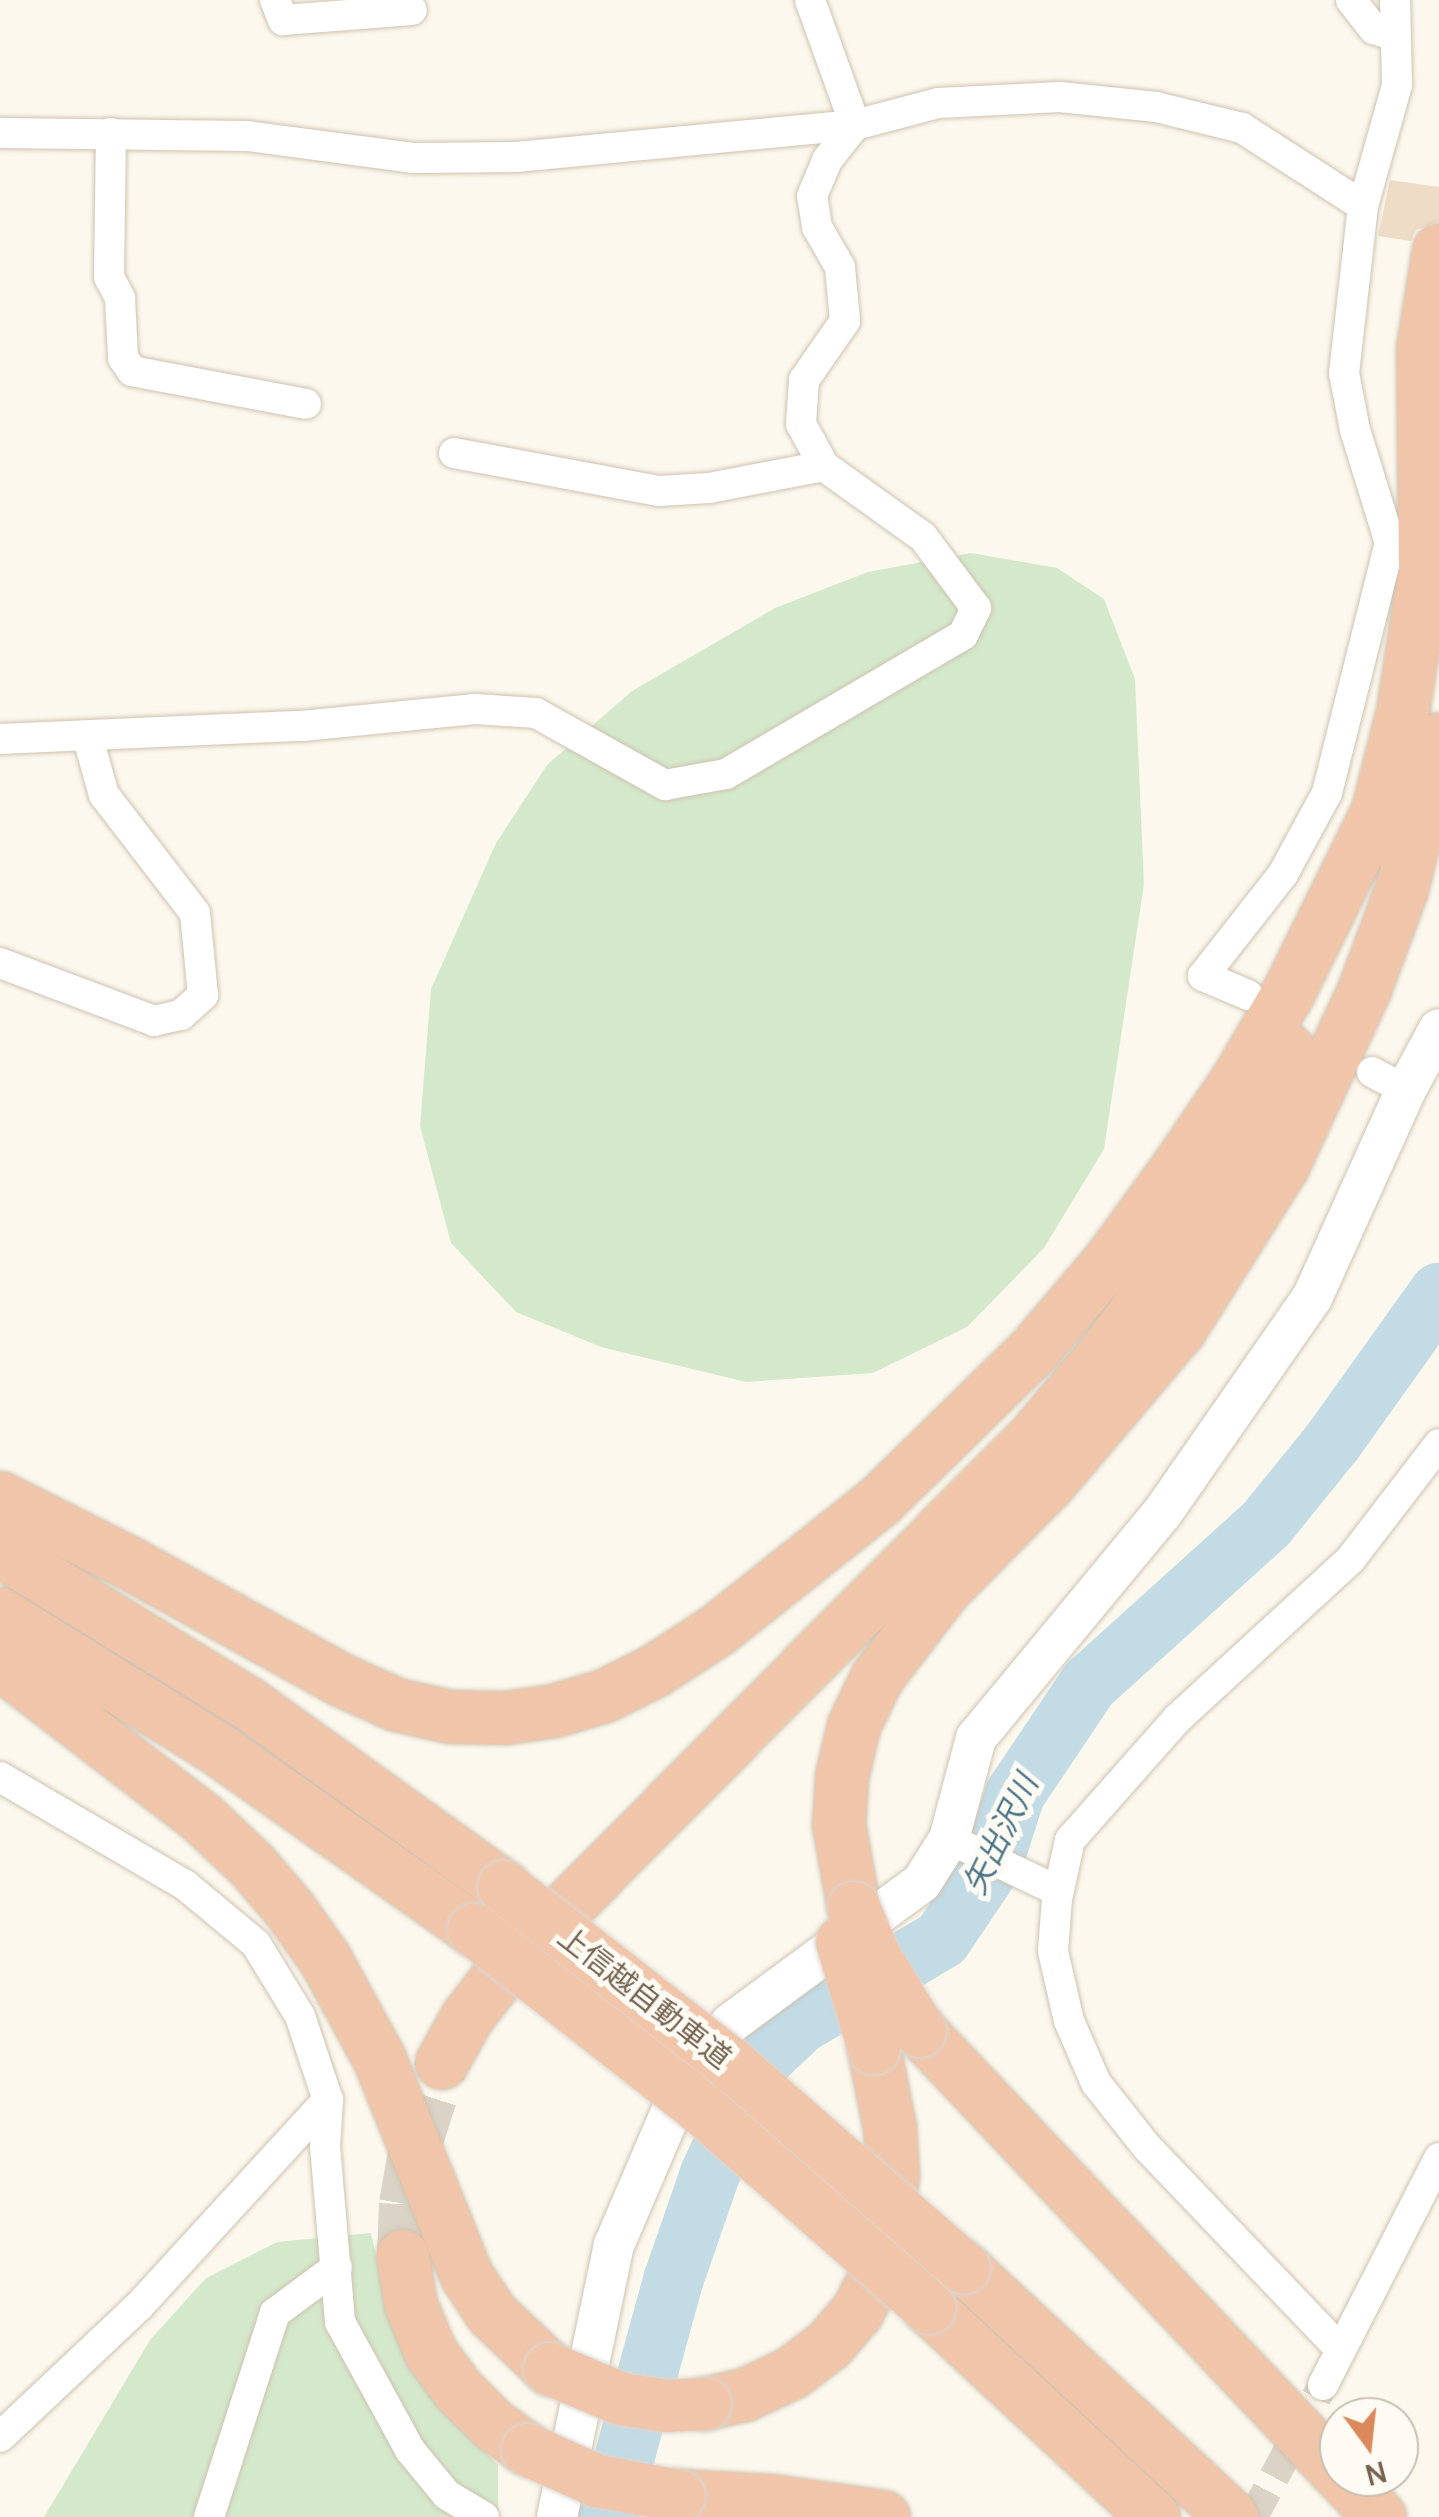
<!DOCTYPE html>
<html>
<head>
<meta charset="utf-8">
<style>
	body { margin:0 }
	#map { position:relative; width:1439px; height:2517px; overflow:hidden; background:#fcf8ed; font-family:Manrope,"Noto Sans JP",sans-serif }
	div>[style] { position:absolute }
	.green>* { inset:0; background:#d4e9cb }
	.river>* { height:60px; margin:-30px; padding:0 30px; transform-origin:30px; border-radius:30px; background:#c2dbe5 }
	.building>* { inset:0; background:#efdcc6 }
	.street-tunnel>* { height:30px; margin-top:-15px; transform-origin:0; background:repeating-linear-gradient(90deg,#dad3c6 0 30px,transparent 0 45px) }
	.highway-tunnel>* { height:52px; margin-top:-26px; transform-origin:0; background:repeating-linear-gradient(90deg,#dad3c6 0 52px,transparent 0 78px) }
	.roads { filter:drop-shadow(0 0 2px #cec2b2) drop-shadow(0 0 2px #cec2b2) }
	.street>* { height:30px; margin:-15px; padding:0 15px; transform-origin:15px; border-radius:15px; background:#fff }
	.secondary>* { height:40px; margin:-20px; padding:0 20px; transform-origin:20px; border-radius:20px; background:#fff }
	.highway>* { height:52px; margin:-26px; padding:0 26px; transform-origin:26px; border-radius:26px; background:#f0c5a9 }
	.bridges { filter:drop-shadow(0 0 2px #dbd6d2) drop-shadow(0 0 2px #dbd6d2) }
	.highway-bridge>* { height:52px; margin:-26px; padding:0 26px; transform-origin:26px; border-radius:26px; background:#f0c5a9 }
	span { translate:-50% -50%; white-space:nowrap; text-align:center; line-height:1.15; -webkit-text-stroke:10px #fefbf4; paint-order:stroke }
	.street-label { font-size:30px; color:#766350 }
	.water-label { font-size:32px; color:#4b7587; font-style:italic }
	.north { position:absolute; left:1319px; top:2397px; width:100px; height:100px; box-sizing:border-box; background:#fefbf4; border:2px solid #c8beb2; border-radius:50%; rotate:165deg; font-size:28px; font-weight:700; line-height:40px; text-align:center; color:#766350 }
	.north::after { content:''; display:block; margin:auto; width:35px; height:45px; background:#db895c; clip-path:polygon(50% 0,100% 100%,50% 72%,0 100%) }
</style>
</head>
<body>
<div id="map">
	<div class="green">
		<i style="clip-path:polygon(971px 553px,1057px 568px,1104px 599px,1135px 679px,1144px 884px,1104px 1149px,1044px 1248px,967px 1327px,873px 1373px,746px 1382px,601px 1347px,516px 1312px,451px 1243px,420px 1126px,431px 989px,496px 843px,547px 765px,632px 691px,775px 608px,868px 572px)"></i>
		<i style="clip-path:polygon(371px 2233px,391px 2319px,438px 2404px,498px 2465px,498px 2517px,44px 2517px,150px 2340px,206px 2278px,277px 2242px)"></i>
	</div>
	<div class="river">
		<i style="left:608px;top:2517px;width:248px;rotate:-74.6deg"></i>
		<i style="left:674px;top:2278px;width:110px;rotate:-70.9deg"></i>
		<i style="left:710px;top:2174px;width:125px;rotate:-65.5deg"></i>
		<i style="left:762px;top:2060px;width:52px;rotate:-43.5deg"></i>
		<i style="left:800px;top:2024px;width:165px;rotate:-30.9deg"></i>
		<i style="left:942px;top:1939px;width:92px;rotate:-56.1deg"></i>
		<i style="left:993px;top:1863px;width:72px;rotate:-72.3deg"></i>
		<i style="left:1015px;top:1794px;width:133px;rotate:-56.1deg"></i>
		<i style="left:1089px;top:1684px;width:239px;rotate:-42.1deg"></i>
		<i style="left:1266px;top:1524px;width:108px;rotate:-51deg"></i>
		<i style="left:1334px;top:1440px;width:181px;rotate:-54.5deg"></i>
	</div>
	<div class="building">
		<i style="clip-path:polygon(1390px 180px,1439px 187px,1439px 221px,1416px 230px,1411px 241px,1378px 236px)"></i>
	</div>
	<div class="street-tunnel">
		<i style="left:1253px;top:2517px;width:149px;rotate:-62.1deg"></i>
	</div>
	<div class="highway-tunnel">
		<i style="left:403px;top:2256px;width:52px;rotate:-87.8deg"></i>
		<i style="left:405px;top:2204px;width:58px;rotate:-80deg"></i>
		<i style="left:415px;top:2147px;width:88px;rotate:-72.2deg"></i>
	</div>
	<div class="roads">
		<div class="street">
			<i style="left:275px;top:0;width:22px;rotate:68deg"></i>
			<i style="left:283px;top:20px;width:129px;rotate:-4.4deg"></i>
			<i style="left:810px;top:0;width:133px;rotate:70.2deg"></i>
			<i style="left:1351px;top:0;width:37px;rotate:52deg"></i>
			<i style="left:1374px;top:29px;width:23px;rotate:18deg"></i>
			<i style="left:0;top:133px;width:247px;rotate:0.7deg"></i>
			<i style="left:247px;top:136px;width:167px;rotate:7.5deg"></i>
			<i style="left:413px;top:158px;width:103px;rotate:-0.6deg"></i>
			<i style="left:516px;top:157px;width:341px;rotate:-5.4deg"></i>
			<i style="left:855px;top:125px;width:86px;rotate:-14.8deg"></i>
			<i style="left:938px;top:103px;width:122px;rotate:-2.8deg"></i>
			<i style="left:1060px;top:97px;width:97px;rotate:5.9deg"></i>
			<i style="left:1156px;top:107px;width:89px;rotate:13.7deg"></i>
			<i style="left:1242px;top:128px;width:144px;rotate:32.8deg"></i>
			<i style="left:111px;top:133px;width:144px;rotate:90.8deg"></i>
			<i style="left:109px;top:277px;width:24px;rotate:62deg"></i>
			<i style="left:120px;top:298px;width:60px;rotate:87.1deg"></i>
			<i style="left:123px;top:358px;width:16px;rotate:55deg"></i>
			<i style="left:132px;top:371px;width:177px;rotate:10.7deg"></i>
			<i style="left:454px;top:453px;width:208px;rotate:10.5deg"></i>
			<i style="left:659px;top:491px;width:50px;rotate:-3.4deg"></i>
			<i style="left:709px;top:488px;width:117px;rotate:-10.8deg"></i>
			<i style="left:0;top:739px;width:302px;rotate:-2.5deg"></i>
			<i style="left:302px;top:726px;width:174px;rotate:-5.6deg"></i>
			<i style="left:475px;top:709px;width:61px;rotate:3.8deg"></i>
			<i style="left:536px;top:713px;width:148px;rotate:29.2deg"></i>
			<i style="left:665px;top:785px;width:62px;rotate:-10.2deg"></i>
			<i style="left:726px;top:774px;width:275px;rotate:-30.4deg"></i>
			<i style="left:963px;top:635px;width:30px;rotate:-64deg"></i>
			<i style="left:976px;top:608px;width:89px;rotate:-126.7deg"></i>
			<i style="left:923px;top:537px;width:122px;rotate:-144.4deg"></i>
			<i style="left:824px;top:466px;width:48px;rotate:-118.7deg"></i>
			<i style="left:801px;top:424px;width:44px;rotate:-86.1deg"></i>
			<i style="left:804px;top:380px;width:72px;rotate:-55.2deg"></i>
			<i style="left:845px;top:321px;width:54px;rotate:-95.3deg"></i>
			<i style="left:840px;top:267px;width:46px;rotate:-119.9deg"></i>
			<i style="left:817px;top:227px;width:31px;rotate:-99deg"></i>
			<i style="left:812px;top:196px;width:39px;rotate:-67deg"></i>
			<i style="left:827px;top:160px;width:45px;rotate:-51.3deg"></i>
			<i style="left:0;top:963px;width:165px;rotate:20.6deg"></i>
			<i style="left:154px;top:1021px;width:28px;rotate:-13deg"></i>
			<i style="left:181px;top:1015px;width:30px;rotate:-42deg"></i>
			<i style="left:203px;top:995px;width:82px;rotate:-95.6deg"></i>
			<i style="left:195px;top:913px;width:149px;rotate:-127.6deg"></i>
			<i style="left:104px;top:795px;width:59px;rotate:-105.7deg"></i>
			<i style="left:1248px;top:995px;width:49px;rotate:-157.1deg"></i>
			<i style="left:1203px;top:976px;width:130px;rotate:-51.9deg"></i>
			<i style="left:1283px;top:874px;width:92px;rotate:-61.5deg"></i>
			<i style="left:1327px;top:793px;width:258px;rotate:-75.9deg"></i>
			<i style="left:1390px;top:543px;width:118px;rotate:-107.2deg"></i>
			<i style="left:1355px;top:430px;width:58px;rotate:-100.9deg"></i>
			<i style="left:1344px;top:373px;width:168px;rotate:-83.5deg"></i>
			<i style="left:1363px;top:206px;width:126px;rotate:-74.3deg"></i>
			<i style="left:1397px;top:85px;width:85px;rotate:-91.3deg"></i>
			<i style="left:1372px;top:1072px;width:38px;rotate:28deg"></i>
			<i style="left:0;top:1777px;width:214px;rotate:30.3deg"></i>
			<i style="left:185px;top:1885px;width:92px;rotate:39.7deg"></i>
			<i style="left:256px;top:1944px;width:84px;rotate:58.6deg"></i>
			<i style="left:300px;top:2016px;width:89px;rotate:71.6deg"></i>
			<i style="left:328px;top:2100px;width:46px;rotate:93.7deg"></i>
			<i style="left:325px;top:2146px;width:177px;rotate:85.1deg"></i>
			<i style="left:340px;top:2322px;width:146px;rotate:61.3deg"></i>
			<i style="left:410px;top:2450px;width:58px;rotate:50.6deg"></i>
			<i style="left:447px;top:2495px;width:43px;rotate:30.7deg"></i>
			<i style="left:949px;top:1839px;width:121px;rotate:25.5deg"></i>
			<i style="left:1339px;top:2348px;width:279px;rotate:-133.7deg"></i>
			<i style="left:1146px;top:2146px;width:80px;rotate:-128.4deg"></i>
			<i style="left:1096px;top:2083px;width:68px;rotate:-113.5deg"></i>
			<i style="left:1069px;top:2021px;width:72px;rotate:-102.9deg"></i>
			<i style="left:1053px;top:1951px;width:52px;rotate:-85.6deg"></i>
			<i style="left:1057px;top:1899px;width:60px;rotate:-77.6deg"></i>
			<i style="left:1070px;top:1840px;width:162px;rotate:-48.5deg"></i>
			<i style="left:1177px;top:1719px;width:235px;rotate:-42.6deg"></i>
			<i style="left:1350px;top:1560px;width:146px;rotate:-52.5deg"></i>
			<i style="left:1323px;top:2385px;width:255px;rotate:-62.9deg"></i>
			<i style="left:0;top:2437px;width:191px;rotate:-43.3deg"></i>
			<i style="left:139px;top:2306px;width:280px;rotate:-47.5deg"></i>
			<i style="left:209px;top:2517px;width:214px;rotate:-72.1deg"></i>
			<i style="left:275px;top:2313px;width:77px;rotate:-36.6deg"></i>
		</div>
		<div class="secondary">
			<i style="left:557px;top:2517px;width:278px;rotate:-78.2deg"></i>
			<i style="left:614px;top:2245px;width:185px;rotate:-66.8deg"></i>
			<i style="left:687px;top:2075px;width:68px;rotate:-49.8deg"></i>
			<i style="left:731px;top:2023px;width:237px;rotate:-36.4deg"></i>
			<i style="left:922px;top:1882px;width:51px;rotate:-57.9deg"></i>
			<i style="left:949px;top:1839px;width:105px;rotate:-75deg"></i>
			<i style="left:976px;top:1738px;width:293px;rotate:-50.4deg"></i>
			<i style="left:1163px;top:1512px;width:261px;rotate:-55.2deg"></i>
			<i style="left:1312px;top:1298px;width:228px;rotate:-65.7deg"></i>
			<i style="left:1406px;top:1090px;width:69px;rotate:-61.6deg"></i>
		</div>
		<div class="highway">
			<i style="left:0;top:1498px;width:147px;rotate:26.7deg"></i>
			<i style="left:131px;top:1564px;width:240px;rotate:28.9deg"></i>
			<i style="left:341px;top:1680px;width:61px;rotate:24.1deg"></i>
			<i style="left:397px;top:1705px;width:54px;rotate:12.8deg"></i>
			<i style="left:450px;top:1717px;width:56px;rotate:1deg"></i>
			<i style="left:506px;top:1718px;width:49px;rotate:-8.3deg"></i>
			<i style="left:554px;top:1711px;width:53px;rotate:-16.4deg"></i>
			<i style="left:605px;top:1696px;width:56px;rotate:-26.6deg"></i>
			<i style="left:655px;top:1671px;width:75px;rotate:-33.1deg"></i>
			<i style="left:718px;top:1630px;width:207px;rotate:-38.5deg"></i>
			<i style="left:880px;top:1501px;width:217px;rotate:-44.4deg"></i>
			<i style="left:1035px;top:1349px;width:114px;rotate:-49.6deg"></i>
			<i style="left:1109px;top:1262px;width:115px;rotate:-53.8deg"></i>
			<i style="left:1177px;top:1169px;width:107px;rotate:-55.7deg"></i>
			<i style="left:1237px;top:1081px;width:103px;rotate:-59.7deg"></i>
			<i style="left:1289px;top:992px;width:202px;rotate:-63.8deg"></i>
			<i style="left:1378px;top:811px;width:102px;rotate:-75.8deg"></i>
			<i style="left:1403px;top:712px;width:143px;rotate:-81.1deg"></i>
			<i style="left:1425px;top:571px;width:222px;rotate:-90.5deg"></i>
			<i style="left:1423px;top:349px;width:100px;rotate:-80.8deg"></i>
			<i style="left:0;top:1551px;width:292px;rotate:31.6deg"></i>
			<i style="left:249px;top:1704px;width:314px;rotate:35.7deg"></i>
			<i style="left:0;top:1614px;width:258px;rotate:31.8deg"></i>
			<i style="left:219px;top:1750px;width:312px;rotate:35.2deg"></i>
			<i style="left:0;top:1663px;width:256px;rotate:37.5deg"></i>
			<i style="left:203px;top:1819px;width:67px;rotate:43.2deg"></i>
			<i style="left:252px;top:1865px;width:60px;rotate:49.7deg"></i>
			<i style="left:291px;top:1911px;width:59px;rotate:54.7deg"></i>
			<i style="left:325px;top:1959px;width:115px;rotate:61.4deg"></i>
			<i style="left:380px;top:2060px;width:233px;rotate:68.1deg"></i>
			<i style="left:467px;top:2276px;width:45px;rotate:56.7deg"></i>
			<i style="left:492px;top:2314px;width:80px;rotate:43.5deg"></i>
			<i style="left:854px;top:1908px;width:84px;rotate:-100.2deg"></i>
			<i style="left:839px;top:1825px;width:48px;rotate:-86.4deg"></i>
			<i style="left:842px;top:1777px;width:52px;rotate:-76.8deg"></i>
			<i style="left:854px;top:1726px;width:53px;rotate:-64.4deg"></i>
			<i style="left:877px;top:1678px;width:112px;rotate:-52.6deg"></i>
			<i style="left:945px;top:1589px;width:146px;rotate:-45.3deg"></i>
			<i style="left:1048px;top:1485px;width:206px;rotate:-49.7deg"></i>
			<i style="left:1181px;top:1328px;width:191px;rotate:-57.8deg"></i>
			<i style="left:1283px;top:1166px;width:195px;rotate:-65.1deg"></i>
			<i style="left:1365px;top:989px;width:107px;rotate:-69.7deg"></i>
			<i style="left:1402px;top:889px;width:154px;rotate:-76.1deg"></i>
			<i style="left:920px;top:2031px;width:610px;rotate:46.59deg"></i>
			<i style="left:442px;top:2063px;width:51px;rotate:-60.9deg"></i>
			<i style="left:467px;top:2018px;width:54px;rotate:-52.5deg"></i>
			<i style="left:500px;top:1975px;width:758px;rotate:-45.21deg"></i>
			<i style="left:1034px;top:1437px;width:102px;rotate:-49.8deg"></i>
			<i style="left:1100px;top:1359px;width:96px;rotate:-53deg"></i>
			<i style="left:1158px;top:1282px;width:95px;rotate:-57deg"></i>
			<i style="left:1210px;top:1202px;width:171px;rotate:-62.8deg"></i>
			<i style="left:403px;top:2256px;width:50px;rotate:80.7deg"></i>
			<i style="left:411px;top:2305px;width:52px;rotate:67.4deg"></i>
			<i style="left:431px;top:2353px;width:47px;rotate:53.6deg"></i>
			<i style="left:459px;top:2391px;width:47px;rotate:45deg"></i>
			<i style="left:492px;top:2424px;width:44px;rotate:35.8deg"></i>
			<i style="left:964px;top:2268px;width:366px;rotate:42.9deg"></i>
			<i style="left:929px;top:2308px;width:307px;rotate:42.9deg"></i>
			<i style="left:705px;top:2404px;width:41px;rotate:-12.7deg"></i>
			<i style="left:745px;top:2395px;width:52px;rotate:-25.1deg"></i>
			<i style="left:792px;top:2373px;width:46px;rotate:-37.1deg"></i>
			<i style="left:829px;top:2345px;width:45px;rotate:-49.5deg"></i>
			<i style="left:858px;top:2311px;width:44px;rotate:-62.9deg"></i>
			<i style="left:878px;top:2272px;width:97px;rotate:-81.1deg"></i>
			<i style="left:893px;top:2176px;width:48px;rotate:-93.6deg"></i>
			<i style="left:890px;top:2128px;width:82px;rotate:-101.3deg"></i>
			<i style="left:1342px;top:2477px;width:55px;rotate:46.5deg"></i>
			<i style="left:679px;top:2496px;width:92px;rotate:3.1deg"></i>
			<i style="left:771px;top:2501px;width:114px;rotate:8.1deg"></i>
		</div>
	</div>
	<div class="bridges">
		<div class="highway-bridge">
			<i style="left:504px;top:1887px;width:289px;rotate:38deg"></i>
			<i style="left:732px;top:2065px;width:308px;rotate:41.2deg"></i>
			<i style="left:854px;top:1908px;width:52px;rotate:67.4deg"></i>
			<i style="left:874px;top:1956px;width:88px;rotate:58.5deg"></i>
			<i style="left:474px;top:1930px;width:290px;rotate:38.1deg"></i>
			<i style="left:702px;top:2109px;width:302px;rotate:41.2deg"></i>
			<i style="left:842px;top:1942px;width:111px;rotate:73.2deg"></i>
			<i style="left:550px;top:2369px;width:77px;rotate:22.9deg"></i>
			<i style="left:621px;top:2399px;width:46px;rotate:8.8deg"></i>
			<i style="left:666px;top:2406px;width:39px;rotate:-3deg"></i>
			<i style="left:528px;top:2450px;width:76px;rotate:24.2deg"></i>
			<i style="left:597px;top:2481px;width:83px;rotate:10.4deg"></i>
		</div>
	</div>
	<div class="street-label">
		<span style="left:645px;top:1997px;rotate:38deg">上信越自動車道</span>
	</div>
	<div class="water-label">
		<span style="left:1000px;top:1834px;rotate:-64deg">矢出沢川</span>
	</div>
	<div class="north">N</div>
</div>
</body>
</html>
